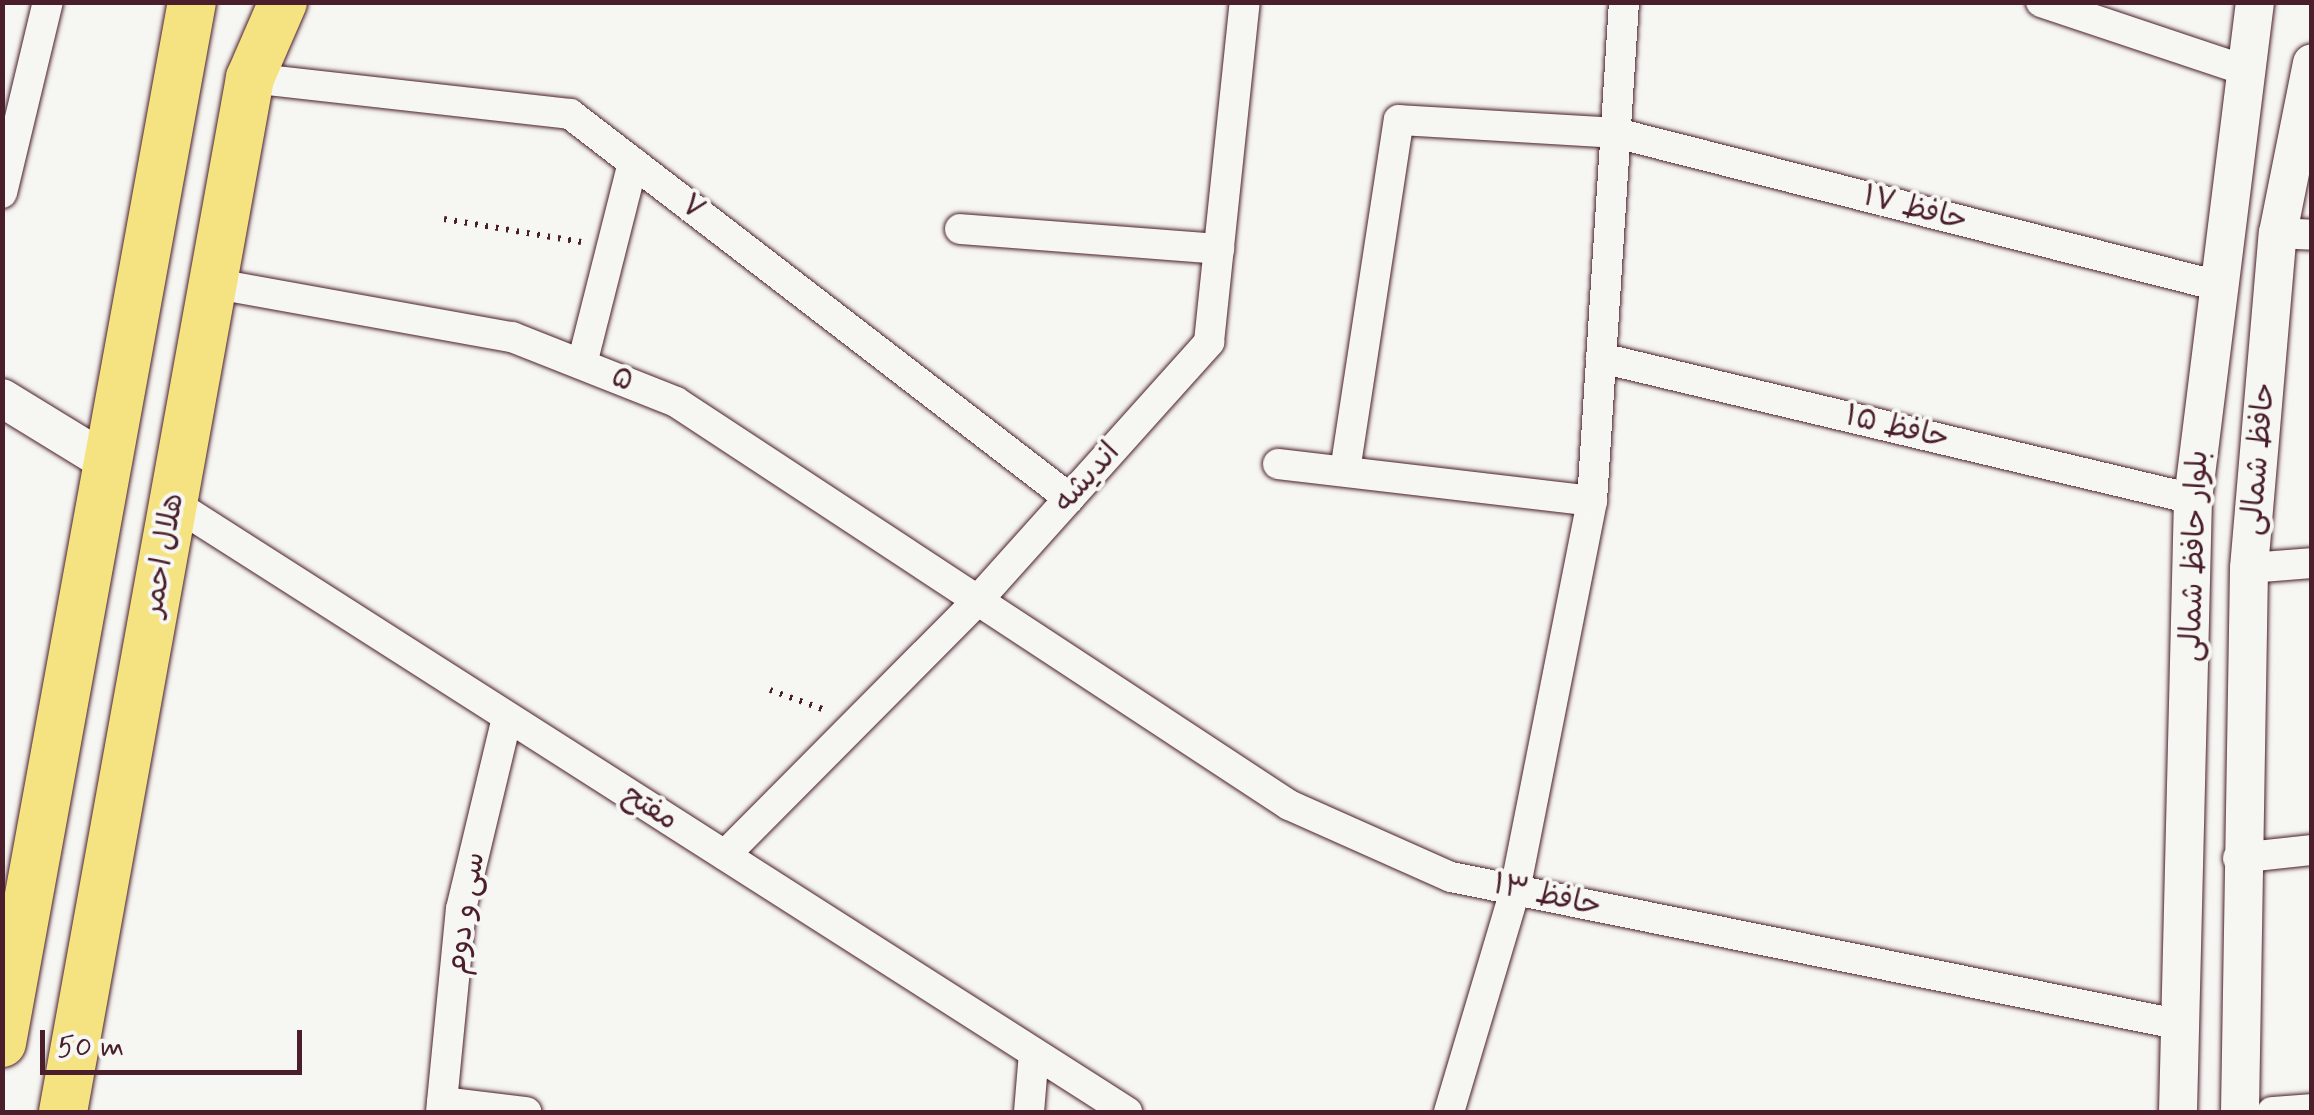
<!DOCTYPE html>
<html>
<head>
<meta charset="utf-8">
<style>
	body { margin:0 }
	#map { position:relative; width:2314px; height:1115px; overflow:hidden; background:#f6f6f2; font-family:Mynerve,"Playpen Sans Arabic",sans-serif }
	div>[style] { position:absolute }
	.path>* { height:6px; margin-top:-3px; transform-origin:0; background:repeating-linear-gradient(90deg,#4a1f2b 0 2.5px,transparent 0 10.5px) }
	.roads { filter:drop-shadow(0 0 2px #4a1f2b) drop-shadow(0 0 2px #4a1f2b) }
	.minor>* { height:30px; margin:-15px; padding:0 15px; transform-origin:15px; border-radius:15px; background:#f6f6f2 }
	.tertiary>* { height:38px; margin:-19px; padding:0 19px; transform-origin:19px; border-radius:19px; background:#f6f6f2 }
	.primary>* { height:48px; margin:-24px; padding:0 24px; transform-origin:24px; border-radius:24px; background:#f5e382 }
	span { translate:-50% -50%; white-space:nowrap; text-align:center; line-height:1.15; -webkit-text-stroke:8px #f6f6f2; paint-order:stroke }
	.street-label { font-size:30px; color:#4a1f2b }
	.frame { position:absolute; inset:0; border:5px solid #4a1f2b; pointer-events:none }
	.scale { position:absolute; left:40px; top:1030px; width:262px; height:45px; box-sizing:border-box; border:5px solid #4a1f2b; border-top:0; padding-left:12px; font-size:30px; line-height:35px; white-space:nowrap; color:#4a1f2b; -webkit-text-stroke:8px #f6f6f2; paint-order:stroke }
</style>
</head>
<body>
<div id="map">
	<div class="path">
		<i style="left:444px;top:219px;width:139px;rotate:9.5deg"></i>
		<i style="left:770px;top:690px;width:59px;rotate:20deg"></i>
	</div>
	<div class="roads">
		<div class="minor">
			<i style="left:2041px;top:2px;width:217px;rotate:18.5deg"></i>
			<i style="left:250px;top:78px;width:322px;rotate:6.4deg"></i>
			<i style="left:570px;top:114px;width:630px;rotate:37.58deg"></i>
			<i style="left:2px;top:193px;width:196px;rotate:-76.5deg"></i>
			<i style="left:960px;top:229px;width:260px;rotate:4.4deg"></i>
			<i style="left:2278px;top:233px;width:34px;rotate:3deg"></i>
			<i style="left:216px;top:284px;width:301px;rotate:10.2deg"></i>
			<i style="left:512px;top:337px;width:176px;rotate:21.6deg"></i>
			<i style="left:676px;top:402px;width:734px;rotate:33.32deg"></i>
			<i style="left:1289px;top:805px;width:177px;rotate:24deg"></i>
			<i style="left:1451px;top:877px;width:746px;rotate:11.45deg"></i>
			<i style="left:1601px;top:358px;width:609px;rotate:13.4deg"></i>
			<i style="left:582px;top:364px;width:208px;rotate:-75.8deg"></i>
			<i style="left:1278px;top:464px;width:316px;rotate:6.7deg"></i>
			<i style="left:1345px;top:471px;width:355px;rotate:-81.3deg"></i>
			<i style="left:1399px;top:120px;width:217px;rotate:3.4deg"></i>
			<i style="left:1616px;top:133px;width:618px;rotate:14.24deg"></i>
			<i style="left:173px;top:503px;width:1132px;rotate:32.55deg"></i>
			<i style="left:2249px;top:568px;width:63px;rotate:-4.5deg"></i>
			<i style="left:725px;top:855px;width:358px;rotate:-45.2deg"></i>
			<i style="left:977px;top:601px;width:348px;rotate:-48.1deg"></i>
			<i style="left:1209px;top:342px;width:342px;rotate:-84deg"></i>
			<i style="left:2238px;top:858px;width:74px;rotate:-6.2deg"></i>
			<i style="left:442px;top:1102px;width:85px;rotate:6.8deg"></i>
			<i style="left:441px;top:1112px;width:204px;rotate:-84.4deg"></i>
			<i style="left:461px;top:909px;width:197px;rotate:-76.5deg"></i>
			<i style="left:1029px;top:1112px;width:59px;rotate:-85.2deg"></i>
			<i style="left:1449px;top:1112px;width:232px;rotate:-73.4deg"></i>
			<i style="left:1515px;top:890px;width:397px;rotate:-78.8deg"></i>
			<i style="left:1592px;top:501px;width:500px;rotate:-86.33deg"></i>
			<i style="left:2272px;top:1112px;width:40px;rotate:-4.3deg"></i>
		</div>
		<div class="tertiary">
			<i style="left:2px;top:398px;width:121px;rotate:31.5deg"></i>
			<i style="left:2178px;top:1112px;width:613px;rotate:-88.6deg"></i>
			<i style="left:2193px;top:499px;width:501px;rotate:-82.89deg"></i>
			<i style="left:2240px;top:1112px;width:544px;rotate:-89.05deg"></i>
			<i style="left:2249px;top:568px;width:336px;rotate:-85.1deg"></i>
			<i style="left:2278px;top:233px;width:173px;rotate:-78.7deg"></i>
		</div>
		<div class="primary">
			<i style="left:2px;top:1043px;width:1058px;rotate:-79.66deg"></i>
			<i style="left:63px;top:1112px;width:1051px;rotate:-79.75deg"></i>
			<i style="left:250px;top:78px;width:83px;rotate:-66.5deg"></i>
		</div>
	</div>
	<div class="street-label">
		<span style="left:692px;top:208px;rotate:38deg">۷</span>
		<span style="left:1915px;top:209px;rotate:14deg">حافظ ۱۷</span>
		<span style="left:622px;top:380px;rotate:22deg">۵</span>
		<span style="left:1897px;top:428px;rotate:13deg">حافظ ۱۵</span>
		<span style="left:2259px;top:459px;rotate:-85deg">حافظ شمالی</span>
		<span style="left:1087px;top:478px;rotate:-48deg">اندیشه</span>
		<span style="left:164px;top:555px;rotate:-80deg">هلال احمر</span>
		<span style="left:2195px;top:556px;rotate:-88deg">بلوار حافظ شمالی</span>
		<span style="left:650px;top:808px;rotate:33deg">مفتح</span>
		<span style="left:1547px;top:896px;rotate:12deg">حافظ ۱۳</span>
		<span style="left:466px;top:913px;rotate:-81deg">سی و دوم</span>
	</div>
	<div class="frame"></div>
	<div class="scale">50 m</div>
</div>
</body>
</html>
